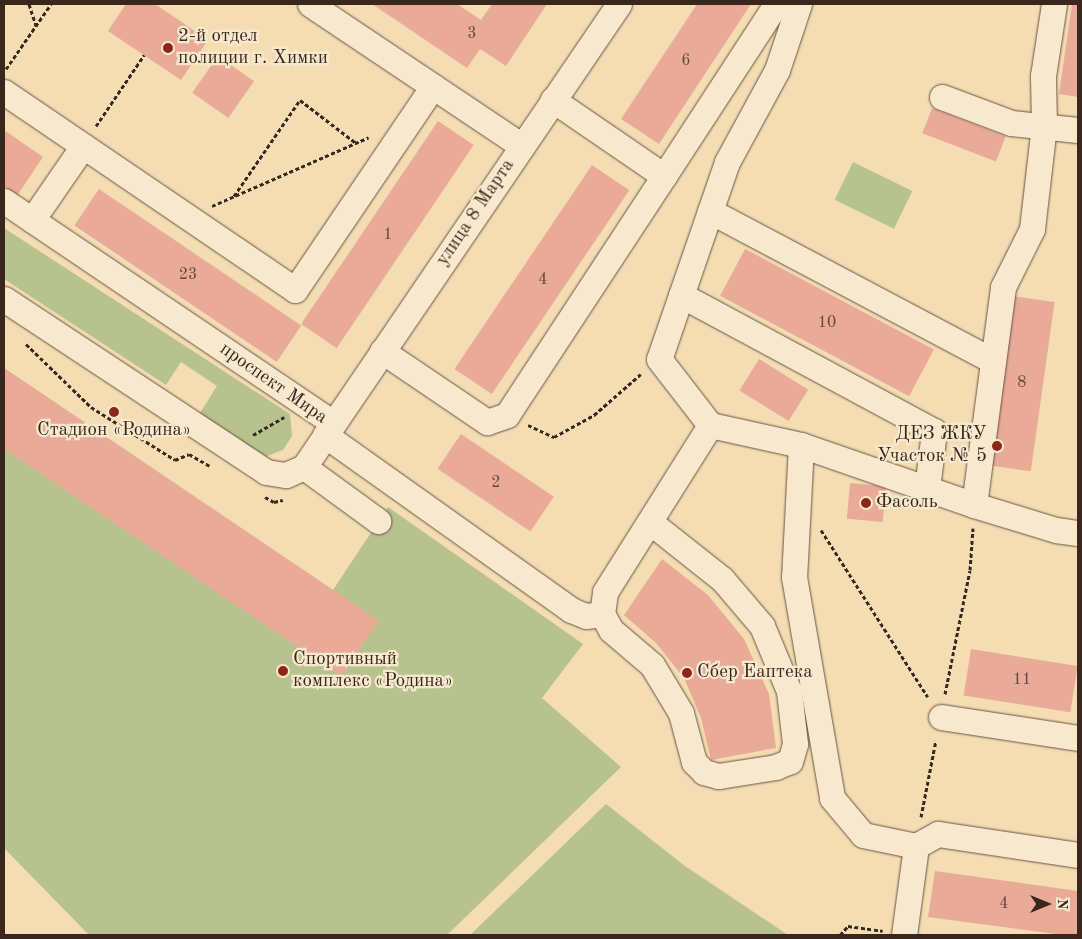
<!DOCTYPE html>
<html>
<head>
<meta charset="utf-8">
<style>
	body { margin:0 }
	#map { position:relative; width:1082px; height:939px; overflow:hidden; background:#f5ddb3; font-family:"Old Standard TT",serif }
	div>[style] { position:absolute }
	.green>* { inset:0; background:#b8c28f; transform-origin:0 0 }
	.building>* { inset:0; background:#eaaa98; transform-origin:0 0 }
	.path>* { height:3px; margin-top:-1.5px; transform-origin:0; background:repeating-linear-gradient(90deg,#39271d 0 4px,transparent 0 6.5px) }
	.roads { filter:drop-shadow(0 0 1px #685442) drop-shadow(0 0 1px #685442) }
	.minor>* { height:25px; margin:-12.5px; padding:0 12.5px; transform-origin:12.5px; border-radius:12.5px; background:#f8e9ce }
	.dots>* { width:14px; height:14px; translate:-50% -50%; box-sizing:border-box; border:2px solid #f8e9ce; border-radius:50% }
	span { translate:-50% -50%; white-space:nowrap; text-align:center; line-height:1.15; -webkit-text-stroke:4.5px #f8e9ce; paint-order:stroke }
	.number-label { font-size:16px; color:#65483c }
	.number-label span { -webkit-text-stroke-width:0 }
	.poi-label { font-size:19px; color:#39271d }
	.left { translate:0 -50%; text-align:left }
	.right { translate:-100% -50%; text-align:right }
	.street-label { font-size:19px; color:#39271d }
	.frame { position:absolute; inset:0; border:5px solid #39271d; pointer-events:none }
	.north { position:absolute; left:1022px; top:879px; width:50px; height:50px; -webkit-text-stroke:4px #f8e9ce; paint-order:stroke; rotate:90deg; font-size:14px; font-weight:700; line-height:20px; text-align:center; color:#39271d }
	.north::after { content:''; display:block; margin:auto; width:18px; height:22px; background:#39271d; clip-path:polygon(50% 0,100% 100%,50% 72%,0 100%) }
</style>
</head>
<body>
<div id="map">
	<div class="green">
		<i style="left:853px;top:162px;width:66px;height:42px;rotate:26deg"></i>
		<i style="clip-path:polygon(4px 228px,290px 414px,292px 436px,283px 450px,262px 458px,198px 416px,217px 386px,181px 362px,166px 385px,4px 279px)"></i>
		<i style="clip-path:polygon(4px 368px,333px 590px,388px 507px,583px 644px,542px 698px,621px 767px,447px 935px,89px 935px,4px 848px)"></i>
		<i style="clip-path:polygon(606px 804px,685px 866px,788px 935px,470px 935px)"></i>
	</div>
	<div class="building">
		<i style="clip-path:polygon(126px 4px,155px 4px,208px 40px,181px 80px,108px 31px)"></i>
		<i style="clip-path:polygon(372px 4px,457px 4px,481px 20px,492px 4px,547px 4px,506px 66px,480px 49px,467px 68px)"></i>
		<i style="clip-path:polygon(697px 4px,751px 4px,659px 144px,621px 119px)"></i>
		<i style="clip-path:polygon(1072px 4px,1078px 4px,1078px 97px,1059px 94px)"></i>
		<i style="left:218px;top:56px;width:44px;height:45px;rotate:35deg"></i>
		<i style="left:932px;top:108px;width:79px;height:27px;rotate:21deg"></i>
		<i style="left:438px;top:121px;width:43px;height:245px;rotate:34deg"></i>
		<i style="clip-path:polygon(4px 130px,43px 157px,17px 196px,4px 186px)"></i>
		<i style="left:592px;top:165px;width:45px;height:246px;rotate:34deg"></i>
		<i style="left:99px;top:189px;width:244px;height:44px;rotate:34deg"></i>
		<i style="left:745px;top:249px;width:214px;height:53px;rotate:28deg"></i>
		<i style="left:1012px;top:296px;width:43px;height:171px;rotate:8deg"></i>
		<i style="left:759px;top:359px;width:58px;height:37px;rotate:32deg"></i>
		<i style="left:4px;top:368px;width:452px;height:67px;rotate:34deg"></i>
		<i style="left:461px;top:434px;width:112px;height:42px;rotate:34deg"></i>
		<i style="left:850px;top:483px;width:36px;height:36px;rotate:5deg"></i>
		<i style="clip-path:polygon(662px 559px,708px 595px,744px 639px,769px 694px,776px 748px,711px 760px,701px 718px,684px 678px,656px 643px,624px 615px)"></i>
		<i style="left:971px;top:649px;width:108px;height:47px;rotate:9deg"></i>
		<i style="clip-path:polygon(935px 871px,1078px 891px,1078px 935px,1063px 935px,928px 917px)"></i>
	</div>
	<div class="path">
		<i style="left:29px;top:4px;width:23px;rotate:72deg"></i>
		<i style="left:6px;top:69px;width:79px;rotate:-55.3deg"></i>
		<i style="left:96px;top:126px;width:86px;rotate:-55.9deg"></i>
		<i style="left:234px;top:196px;width:116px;rotate:-55.5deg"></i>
		<i style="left:300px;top:100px;width:71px;rotate:37.5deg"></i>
		<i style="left:212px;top:206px;width:171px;rotate:-23.7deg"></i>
		<i style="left:26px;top:344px;width:91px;rotate:44.1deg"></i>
		<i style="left:91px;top:407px;width:99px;rotate:32.2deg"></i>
		<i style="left:175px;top:460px;width:15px;rotate:-23deg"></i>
		<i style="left:189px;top:454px;width:24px;rotate:30deg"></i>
		<i style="left:528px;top:425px;width:29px;rotate:25deg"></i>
		<i style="left:554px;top:437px;width:46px;rotate:-28.8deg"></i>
		<i style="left:594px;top:415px;width:62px;rotate:-41.1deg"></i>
		<i style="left:253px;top:435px;width:36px;rotate:-30deg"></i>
		<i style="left:265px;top:497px;width:10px;rotate:29deg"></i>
		<i style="left:274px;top:502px;width:9px;rotate:-13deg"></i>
		<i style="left:821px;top:530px;width:198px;rotate:57.4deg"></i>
		<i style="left:945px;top:694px;width:126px;rotate:-78.6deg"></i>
		<i style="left:970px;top:570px;width:42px;rotate:-85.9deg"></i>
		<i style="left:921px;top:817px;width:78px;rotate:-79deg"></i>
		<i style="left:840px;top:935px;width:12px;rotate:-48deg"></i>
		<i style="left:848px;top:926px;width:35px;rotate:8deg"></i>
	</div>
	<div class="roads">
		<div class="minor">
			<i style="left:310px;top:4px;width:255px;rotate:33.8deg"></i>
			<i style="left:799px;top:4px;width:70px;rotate:108.4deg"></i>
			<i style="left:777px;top:70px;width:105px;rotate:118.5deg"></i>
			<i style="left:727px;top:162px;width:208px;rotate:109deg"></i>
			<i style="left:659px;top:359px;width:83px;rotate:52.3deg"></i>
			<i style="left:710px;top:425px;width:93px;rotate:12.4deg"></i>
			<i style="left:801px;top:445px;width:183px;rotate:19.1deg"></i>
			<i style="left:974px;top:505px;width:86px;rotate:17deg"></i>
			<i style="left:1056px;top:530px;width:22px;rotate:8deg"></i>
			<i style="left:4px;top:92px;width:352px;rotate:34.2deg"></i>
			<i style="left:295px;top:290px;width:246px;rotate:-55.9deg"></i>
			<i style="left:942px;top:97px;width:74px;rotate:20.6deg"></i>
			<i style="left:1011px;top:123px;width:67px;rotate:6deg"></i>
			<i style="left:664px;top:176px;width:205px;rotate:-56.9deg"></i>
			<i style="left:4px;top:201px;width:397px;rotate:34deg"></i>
			<i style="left:710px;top:211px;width:320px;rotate:27.9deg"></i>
			<i style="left:32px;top:220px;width:90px;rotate:-55.4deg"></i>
			<i style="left:681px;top:295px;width:287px;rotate:28.3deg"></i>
			<i style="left:934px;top:431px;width:58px;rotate:96.9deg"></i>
			<i style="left:4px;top:299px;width:314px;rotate:33.4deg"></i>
			<i style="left:266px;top:472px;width:20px;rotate:9deg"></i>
			<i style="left:286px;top:475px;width:20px;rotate:-24deg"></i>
			<i style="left:304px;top:467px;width:560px;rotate:-55.77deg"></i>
			<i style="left:382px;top:351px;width:127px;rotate:34.1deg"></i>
			<i style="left:487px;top:422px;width:21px;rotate:-19deg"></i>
			<i style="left:507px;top:415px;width:286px;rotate:-56.7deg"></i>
			<i style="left:664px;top:176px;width:135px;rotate:-145.6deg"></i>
			<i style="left:325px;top:435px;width:302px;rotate:35.4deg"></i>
			<i style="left:571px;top:610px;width:16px;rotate:22deg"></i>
			<i style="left:586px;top:616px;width:16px;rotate:-7deg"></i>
			<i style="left:801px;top:445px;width:132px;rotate:93deg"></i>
			<i style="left:794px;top:577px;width:224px;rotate:80.2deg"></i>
			<i style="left:832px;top:798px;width:48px;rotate:50deg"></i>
			<i style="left:863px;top:835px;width:54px;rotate:11.7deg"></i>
			<i style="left:304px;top:467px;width:92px;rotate:36.1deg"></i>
			<i style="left:974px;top:505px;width:220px;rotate:-82.4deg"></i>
			<i style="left:1003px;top:287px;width:65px;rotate:-63.4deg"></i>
			<i style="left:1032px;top:229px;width:105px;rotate:-83.4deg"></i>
			<i style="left:1044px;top:125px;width:49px;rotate:-91.2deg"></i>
			<i style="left:1043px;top:76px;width:73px;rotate:-81.3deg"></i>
			<i style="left:650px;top:522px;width:92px;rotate:38.4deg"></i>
			<i style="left:722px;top:579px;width:62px;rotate:49.6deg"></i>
			<i style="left:762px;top:626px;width:70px;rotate:67.4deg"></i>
			<i style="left:789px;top:691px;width:53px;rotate:83.5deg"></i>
			<i style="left:795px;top:744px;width:18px;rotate:106deg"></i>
			<i style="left:790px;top:761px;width:15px;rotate:157deg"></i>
			<i style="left:776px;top:767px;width:59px;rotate:171.2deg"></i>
			<i style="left:718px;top:776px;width:15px;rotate:-164deg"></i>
			<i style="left:704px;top:772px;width:14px;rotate:-135deg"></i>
			<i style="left:694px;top:762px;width:51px;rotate:-104.9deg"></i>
			<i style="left:681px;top:713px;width:56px;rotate:-121.1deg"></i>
			<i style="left:652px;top:665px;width:54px;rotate:-139.5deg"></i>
			<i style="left:611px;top:630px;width:18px;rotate:-119deg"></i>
			<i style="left:602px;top:614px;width:22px;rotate:-82deg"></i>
			<i style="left:605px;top:592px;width:197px;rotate:-57.8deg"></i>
			<i style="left:941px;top:717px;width:139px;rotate:8.7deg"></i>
			<i style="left:904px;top:935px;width:90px;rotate:-82.3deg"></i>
			<i style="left:916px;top:846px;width:25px;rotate:-29deg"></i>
			<i style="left:938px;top:834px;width:142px;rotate:8.5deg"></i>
		</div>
	</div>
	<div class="dots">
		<i style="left:168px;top:48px;background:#8f2418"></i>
		<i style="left:114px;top:412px;background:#8f2418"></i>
		<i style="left:997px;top:446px;background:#8f2418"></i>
		<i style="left:866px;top:503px;background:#8f2418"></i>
		<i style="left:283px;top:671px;background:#8f2418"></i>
		<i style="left:687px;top:673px;background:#8f2418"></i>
	</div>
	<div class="number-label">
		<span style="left:472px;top:34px">3</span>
		<span style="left:686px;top:61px">6</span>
		<span style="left:388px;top:235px">1</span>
		<span style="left:188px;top:275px">23</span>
		<span style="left:543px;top:280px">4</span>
		<span style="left:827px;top:323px">10</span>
		<span style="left:1022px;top:383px">8</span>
		<span style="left:496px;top:483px">2</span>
		<span style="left:1022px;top:680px">11</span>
		<span style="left:1004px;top:904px">4</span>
	</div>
	<div class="poi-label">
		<span class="left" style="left:178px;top:48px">2-й отдел<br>полиции г. Химки</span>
		<span style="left:114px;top:431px">Стадион «Родина»</span>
		<span class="right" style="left:987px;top:446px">ДЕЗ ЖКУ<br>Участок № 5</span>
		<span class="left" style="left:876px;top:503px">Фасоль</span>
		<span class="left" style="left:293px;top:671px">Спортивный<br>комплекс «Родина»</span>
		<span class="left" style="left:697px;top:673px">Сбер Еаптека</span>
	</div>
	<div class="street-label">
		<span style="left:476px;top:213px;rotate:-56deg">улица 8 Марта</span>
		<span style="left:273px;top:384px;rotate:35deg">проспект Мира</span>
	</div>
	<div class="frame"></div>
	<div class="north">N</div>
</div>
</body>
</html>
